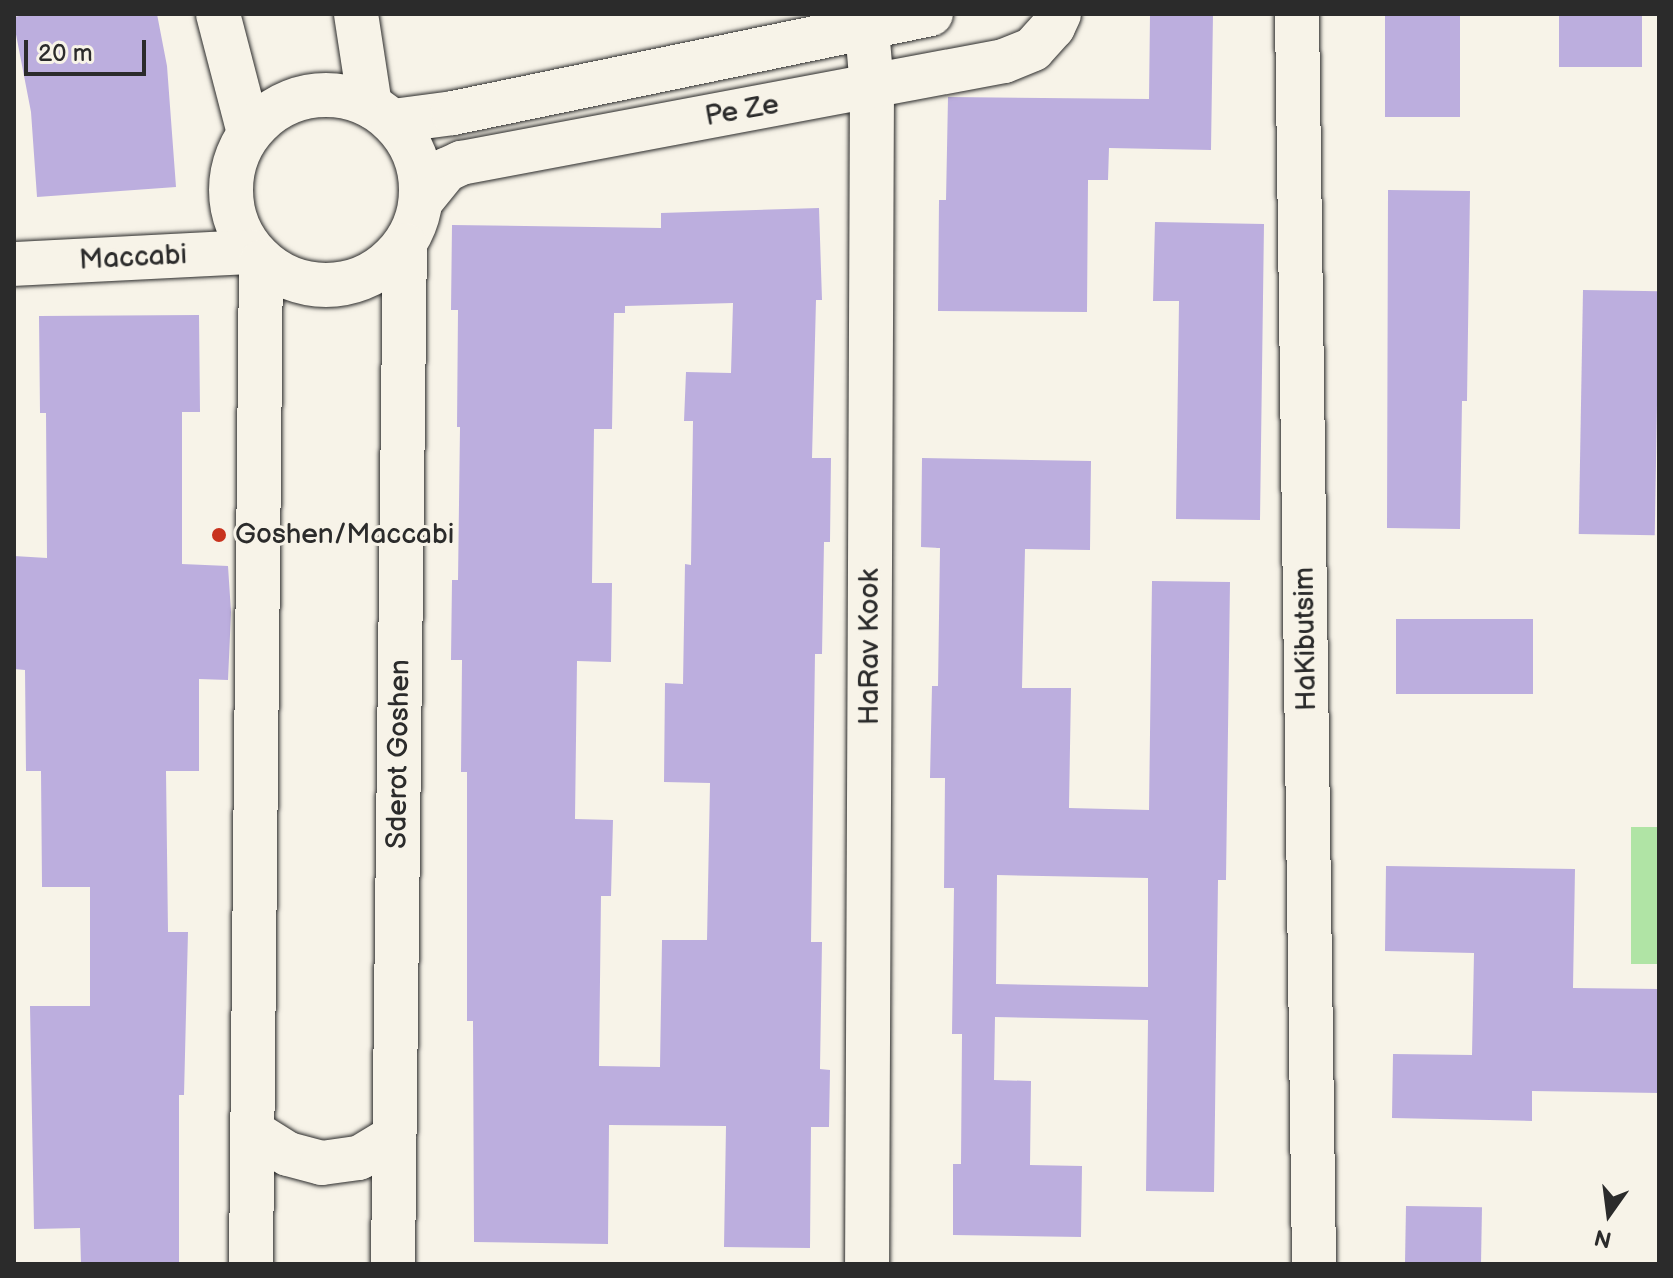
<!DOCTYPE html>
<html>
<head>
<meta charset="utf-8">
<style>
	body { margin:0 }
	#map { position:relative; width:1673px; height:1278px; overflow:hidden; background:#f7f3e8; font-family:"Balsamiq Sans",sans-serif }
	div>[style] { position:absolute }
	.green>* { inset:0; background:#b0e4a5; transform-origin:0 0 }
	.building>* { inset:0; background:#bcaede; transform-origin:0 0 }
	.roads { filter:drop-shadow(0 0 2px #2b2b2b) drop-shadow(0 0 2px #2b2b2b) }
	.minor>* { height:44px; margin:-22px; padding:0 22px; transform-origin:22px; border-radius:22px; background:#f7f3e8 }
	.minor>.ring { margin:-22px; padding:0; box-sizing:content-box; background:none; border:44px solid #f7f3e8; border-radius:50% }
	.dots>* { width:22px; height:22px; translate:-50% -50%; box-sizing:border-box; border:4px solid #f7f3e8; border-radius:50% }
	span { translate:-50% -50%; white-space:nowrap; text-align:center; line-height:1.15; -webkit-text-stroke:6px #f7f3e8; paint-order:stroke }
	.street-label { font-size:28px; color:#2b2b2b }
	.poi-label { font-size:28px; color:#2b2b2b }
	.left { translate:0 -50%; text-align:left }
	.frame { position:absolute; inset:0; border:16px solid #2b2b2b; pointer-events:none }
	.north { position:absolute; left:1569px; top:1174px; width:80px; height:80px; -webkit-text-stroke:6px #f7f3e8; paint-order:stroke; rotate:194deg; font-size:22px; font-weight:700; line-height:32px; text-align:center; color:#2b2b2b }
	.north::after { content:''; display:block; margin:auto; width:28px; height:36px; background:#2b2b2b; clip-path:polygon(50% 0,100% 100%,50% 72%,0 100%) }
	.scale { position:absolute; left:24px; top:40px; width:122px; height:36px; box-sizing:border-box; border:4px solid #2b2b2b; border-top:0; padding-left:10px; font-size:24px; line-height:28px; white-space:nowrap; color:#2b2b2b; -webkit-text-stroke:6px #f7f3e8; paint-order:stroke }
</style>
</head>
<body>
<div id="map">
	<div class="green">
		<i style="left:1631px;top:827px;width:28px;height:137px"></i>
	</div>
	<div class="building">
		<i style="clip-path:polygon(29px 14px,157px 14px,167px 66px,176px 187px,37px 197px,31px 112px,14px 24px,14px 17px)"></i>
		<i style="clip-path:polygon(1150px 14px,1213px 14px,1211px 150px,1109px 148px,1108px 180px,1088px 180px,1087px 312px,938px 311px,939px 200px,946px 200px,948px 97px,1149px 99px)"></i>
		<i style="left:1385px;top:14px;width:75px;height:103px"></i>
		<i style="left:1559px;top:14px;width:83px;height:53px"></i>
		<i style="clip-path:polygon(1388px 190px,1470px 191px,1467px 401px,1462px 401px,1460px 529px,1387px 528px)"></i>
		<i style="clip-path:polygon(evenodd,819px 208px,822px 300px,816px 300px,812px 458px,831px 458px,830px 542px,824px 542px,822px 654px,815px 654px,811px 942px,822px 942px,820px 1069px,830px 1070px,829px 1127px,811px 1127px,810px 1248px,724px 1247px,726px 1126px,609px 1125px,608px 1244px,474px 1242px,473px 1021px,467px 1021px,467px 772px,461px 772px,462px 660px,451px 660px,452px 580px,458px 580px,460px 427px,457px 427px,458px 310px,451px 310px,452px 225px,661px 228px,661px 213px,819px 208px,733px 303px,731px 373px,686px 372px,684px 421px,693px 421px,691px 565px,685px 564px,683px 684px,665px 683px,664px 782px,710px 783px,707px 940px,662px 940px,660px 1067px,599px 1066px,601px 896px,611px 896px,613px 820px,575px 819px,577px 661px,611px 662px,612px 583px,592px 583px,594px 429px,612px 429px,614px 313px,625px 313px,625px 306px,733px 303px)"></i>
		<i style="clip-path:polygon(1155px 222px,1264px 224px,1260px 520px,1176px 519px,1179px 301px,1153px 301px)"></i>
		<i style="left:1583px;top:290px;width:76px;height:244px;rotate:1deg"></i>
		<i style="clip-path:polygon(199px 315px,200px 412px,182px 412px,182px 564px,228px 566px,231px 612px,228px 680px,199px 679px,199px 771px,166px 771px,168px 932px,188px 932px,184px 1095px,179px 1095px,179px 1264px,81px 1264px,80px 1228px,34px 1229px,30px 1006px,90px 1006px,90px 887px,42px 887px,41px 771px,26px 771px,25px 670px,14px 669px,14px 556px,47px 558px,46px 413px,40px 413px,39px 316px)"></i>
		<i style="clip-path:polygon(evenodd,922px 458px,1091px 461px,1090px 550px,1025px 549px,1022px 688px,1071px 688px,1069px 808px,1149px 810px,1152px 581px,1230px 582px,1226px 880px,1218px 880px,1214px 1192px,1146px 1191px,1148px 1020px,995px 1017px,994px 1080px,1031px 1081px,1030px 1165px,1082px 1166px,1081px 1237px,953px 1235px,953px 1164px,961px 1164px,962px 1034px,952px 1034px,954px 888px,944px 888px,945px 778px,930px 778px,932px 686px,938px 686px,940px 548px,921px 547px,922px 458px,997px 875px,1148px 878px,1148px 987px,996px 984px,997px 875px)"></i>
		<i style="left:1396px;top:619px;width:137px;height:75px"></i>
		<i style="clip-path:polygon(1386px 866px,1575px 869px,1573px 988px,1659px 989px,1659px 1093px,1532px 1091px,1532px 1121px,1392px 1118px,1393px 1054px,1472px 1055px,1474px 953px,1385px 951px)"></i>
		<i style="left:1406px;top:1206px;width:76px;height:58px;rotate:1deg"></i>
	</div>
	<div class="roads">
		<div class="minor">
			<i style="left:218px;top:14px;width:123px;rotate:75.4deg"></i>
			<i style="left:356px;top:14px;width:92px;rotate:81.3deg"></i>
			<i style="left:1297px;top:14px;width:1250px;rotate:89.22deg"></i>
			<i style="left:867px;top:30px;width:57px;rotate:85deg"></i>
			<i style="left:872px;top:87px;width:1177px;rotate:90.24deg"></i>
			<i class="ring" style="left:231px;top:95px;width:146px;height:146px"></i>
			<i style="left:393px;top:121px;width:61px;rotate:-7.6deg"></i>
			<i style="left:453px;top:113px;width:488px;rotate:-11.7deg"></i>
			<i style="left:421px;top:201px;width:40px;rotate:-51deg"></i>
			<i style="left:446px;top:170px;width:17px;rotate:-25deg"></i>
			<i style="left:461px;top:163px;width:552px;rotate:-10.64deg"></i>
			<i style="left:1004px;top:61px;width:31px;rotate:-22deg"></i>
			<i style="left:1033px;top:49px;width:30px;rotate:-48deg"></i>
			<i style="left:1053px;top:27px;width:14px;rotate:-65deg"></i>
			<i style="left:14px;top:264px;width:238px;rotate:-2.9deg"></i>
			<i style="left:253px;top:1132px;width:41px;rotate:32.2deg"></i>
			<i style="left:288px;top:1154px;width:35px;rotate:15deg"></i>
			<i style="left:322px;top:1163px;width:37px;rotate:-8deg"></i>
			<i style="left:359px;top:1158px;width:41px;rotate:-31deg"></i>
			<i style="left:251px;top:1264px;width:1002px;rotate:-89.43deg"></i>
			<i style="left:393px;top:1264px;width:1019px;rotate:-89.33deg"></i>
		</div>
	</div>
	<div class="dots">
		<i style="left:219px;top:535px;background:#c8321e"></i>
	</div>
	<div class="street-label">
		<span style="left:742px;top:111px;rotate:-10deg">Pe Ze</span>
		<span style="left:133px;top:258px;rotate:-3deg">Maccabi</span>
		<span style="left:1306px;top:639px;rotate:-91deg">HaKibutsim</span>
		<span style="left:870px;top:647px;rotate:-90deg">HaRav Kook</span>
		<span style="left:399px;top:754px;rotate:-89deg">Sderot Goshen</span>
	</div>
	<div class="poi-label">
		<span class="left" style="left:235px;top:535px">Goshen/Maccabi</span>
	</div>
	<div class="frame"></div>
	<div class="north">N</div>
	<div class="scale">20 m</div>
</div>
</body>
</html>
